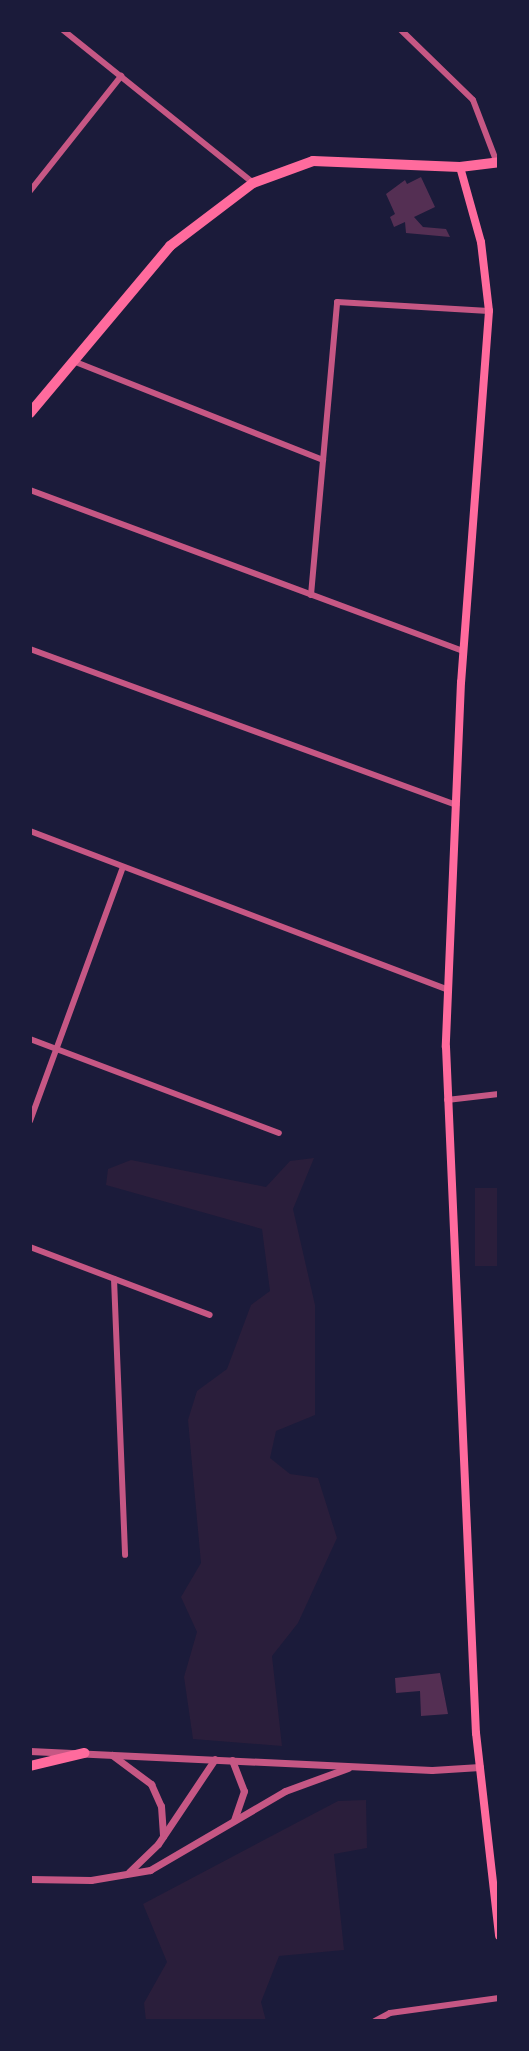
<!DOCTYPE html>
<html>
<head>
<meta charset="utf-8">
<style>
	body { margin:0 }
	#map { position:relative; width:529px; height:2051px; overflow:hidden; background:#1b1b3a; font-family:Overpass,sans-serif }
	div>[style] { position:absolute }
	.green>* { inset:0; background:#2a1e3b; transform-origin:0 0 }
	.building>* { inset:0; background:#542f53 }
	.minor>* { height:6px; margin:-3px; padding:0 3px; transform-origin:3px; border-radius:3px; background:#c65784 }
	.tertiary>* { height:7px; margin:-3.5px; padding:0 3.5px; transform-origin:3.5px; border-radius:3.5px; background:#c65784 }
	.secondary>* { height:8px; margin:-4px; padding:0 4px; transform-origin:4px; border-radius:4px; background:#ff6b9d }
	.primary>* { height:10px; margin:-5px; padding:0 5px; transform-origin:5px; border-radius:5px; background:#ff6b9d }
	.trunk>* { height:10px; margin:-5px; padding:0 5px; transform-origin:5px; border-radius:5px; background:#ff6b9d }
	span { translate:-50% -50%; white-space:nowrap; text-align:center; line-height:1.15; -webkit-text-stroke:5px #1b1b3a; paint-order:stroke }
	.frame { position:absolute; inset:0; border:32px solid #1b1b3a; pointer-events:none }
</style>
</head>
<body>
<div id="map">
	<div class="green">
		<i style="clip-path:polygon(314px 1158px,293px 1209px,315px 1305px,315px 1415px,276px 1431px,270px 1458px,290px 1474px,318px 1478px,337px 1538px,298px 1623px,272px 1656px,282px 1746px,193px 1739px,184px 1677px,197px 1632px,181px 1597px,201px 1563px,188px 1420px,197px 1391px,227px 1369px,251px 1305px,270px 1291px,262px 1229px,106px 1185px,108px 1169px,131px 1160px,266px 1187px,290px 1161px)"></i>
		<i style="left:499px;top:1188px;width:78px;height:24px;rotate:90deg"></i>
		<i style="clip-path:polygon(366px 1800px,367px 1848px,334px 1854px,344px 1950px,279px 1956px,261px 2002px,266px 2021px,146px 2021px,144px 2003px,167px 1962px,143px 1904px,338px 1801px)"></i>
	</div>
	<div class="building">
		<i style="clip-path:polygon(421px 177px,435px 207px,414px 217px,423px 227px,446px 229px,450px 237px,406px 233px,405px 222px,394px 227px,390px 217px,395px 214px,386px 194px,405px 180px,407px 184px)"></i>
		<i style="clip-path:polygon(440px 1673px,448px 1714px,421px 1716px,420px 1691px,396px 1693px,395px 1678px)"></i>
	</div>
	<div class="minor">
		<i style="left:63px;top:30px;width:244px;rotate:38.8deg"></i>
		<i style="left:401px;top:30px;width:100px;rotate:44.2deg"></i>
		<i style="left:473px;top:100px;width:67px;rotate:69.1deg"></i>
		<i style="left:30px;top:191px;width:147px;rotate:-51.6deg"></i>
		<i style="left:73px;top:361px;width:269px;rotate:21.6deg"></i>
		<i style="left:30px;top:490px;width:462px;rotate:20.4deg"></i>
		<i style="left:311px;top:595px;width:294px;rotate:-84.9deg"></i>
		<i style="left:337px;top:302px;width:152px;rotate:3.4deg"></i>
		<i style="left:30px;top:649px;width:454px;rotate:20.1deg"></i>
		<i style="left:30px;top:831px;width:444px;rotate:20.8deg"></i>
		<i style="left:30px;top:1039px;width:266px;rotate:20.7deg"></i>
		<i style="left:447px;top:1100px;width:52px;rotate:-6.6deg"></i>
		<i style="left:30px;top:1121px;width:270px;rotate:-69.9deg"></i>
		<i style="left:30px;top:1247px;width:192px;rotate:20.7deg"></i>
		<i style="left:114px;top:1279px;width:276px;rotate:87.7deg"></i>
		<i style="left:375px;top:2021px;width:17px;rotate:-28deg"></i>
		<i style="left:390px;top:2013px;width:110px;rotate:-7.8deg"></i>
	</div>
	<div class="tertiary">
		<i style="left:30px;top:1751px;width:402px;rotate:2.7deg"></i>
		<i style="left:432px;top:1770px;width:48px;rotate:-3.6deg"></i>
		<i style="left:112px;top:1755px;width:49px;rotate:36.6deg"></i>
		<i style="left:151px;top:1784px;width:24px;rotate:66deg"></i>
		<i style="left:161px;top:1806px;width:30px;rotate:86deg"></i>
		<i style="left:232px;top:1760px;width:33px;rotate:69deg"></i>
		<i style="left:244px;top:1791px;width:31px;rotate:109deg"></i>
		<i style="left:129px;top:1872px;width:40px;rotate:-44deg"></i>
		<i style="left:158px;top:1844px;width:102px;rotate:-56.2deg"></i>
		<i style="left:30px;top:1879px;width:61px;rotate:0.9deg"></i>
		<i style="left:91px;top:1880px;width:60px;rotate:-9.6deg"></i>
		<i style="left:150px;top:1870px;width:156px;rotate:-30.3deg"></i>
		<i style="left:285px;top:1791px;width:67px;rotate:-20.1deg"></i>
	</div>
	<div class="secondary">
		<i style="left:460px;top:167px;width:78px;rotate:74.4deg"></i>
		<i style="left:481px;top:242px;width:69px;rotate:83.4deg"></i>
		<i style="left:489px;top:311px;width:372px;rotate:94.3deg"></i>
		<i style="left:461px;top:682px;width:365px;rotate:92.4deg"></i>
		<i style="left:446px;top:1047px;width:687px;rotate:87.5deg"></i>
		<i style="left:476px;top:1733px;width:204px;rotate:83.5deg"></i>
	</div>
	<div class="primary">
		<i style="left:30px;top:413px;width:218px;rotate:-50deg"></i>
		<i style="left:170px;top:246px;width:104px;rotate:-37.2deg"></i>
		<i style="left:253px;top:183px;width:64px;rotate:-20.1deg"></i>
		<i style="left:313px;top:161px;width:147px;rotate:2.3deg"></i>
		<i style="left:460px;top:167px;width:39px;rotate:-7deg"></i>
	</div>
	<div class="trunk">
		<i style="left:30px;top:1766px;width:56px;rotate:-13.5deg"></i>
	</div>
	<div class="frame"></div>
</div>
</body>
</html>
